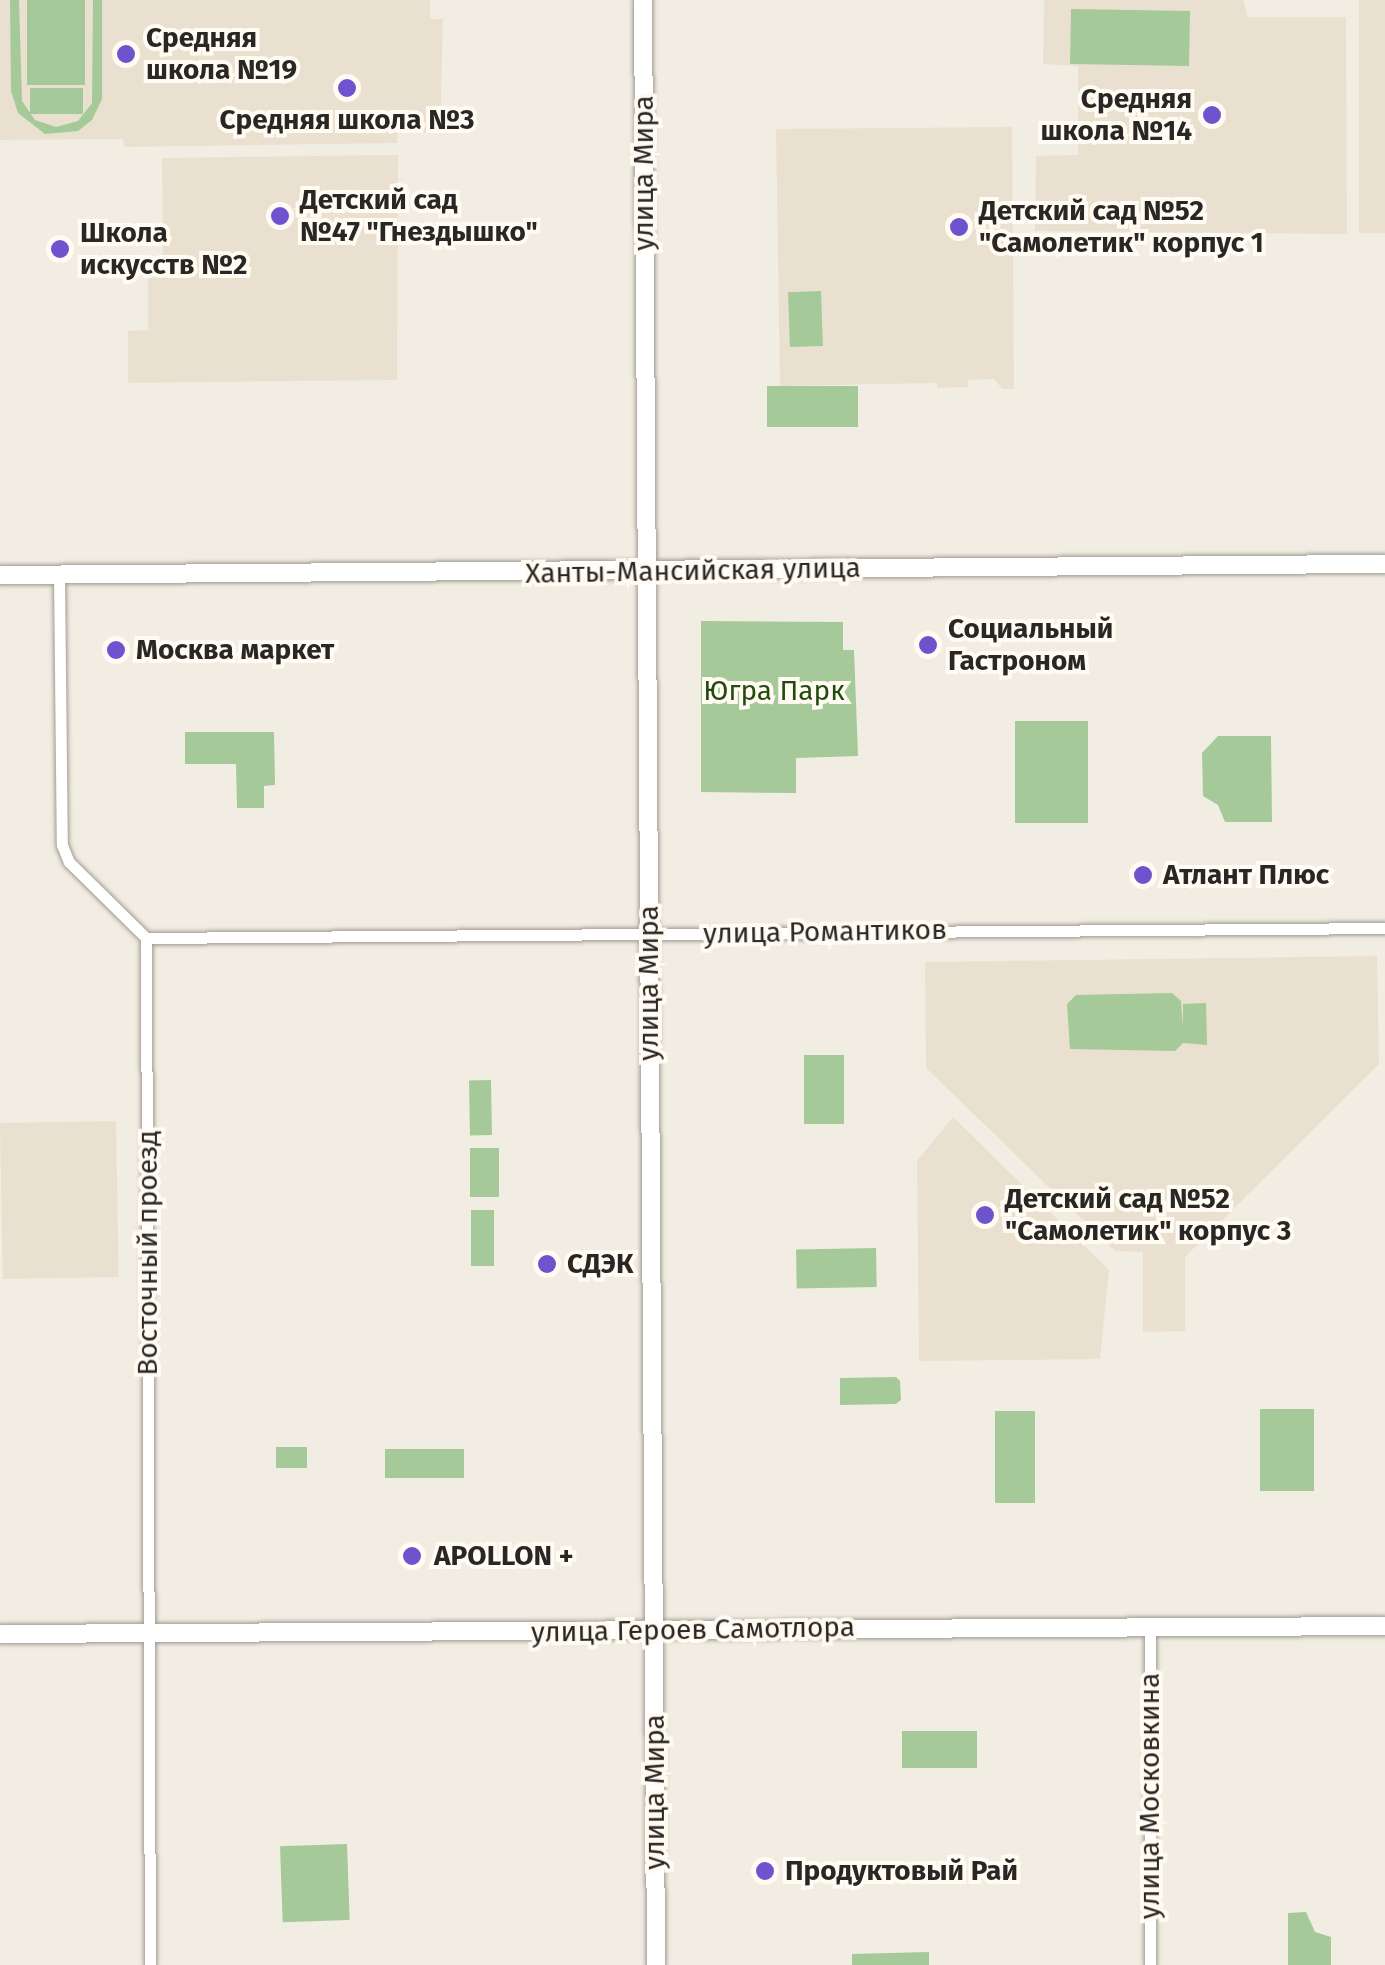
<!DOCTYPE html>
<html>
<head>
<meta charset="utf-8">
<style>
	body { margin:0 }
	#map { position:relative; width:1385px; height:1965px; overflow:hidden; background:#f2ede3; font-family:"Fira Sans",sans-serif }
	div>[style] { position:absolute }
	.built>* { inset:0; background:#eae0d0; transform-origin:0 0 }
	.green>* { inset:0; background:#a5c998; transform-origin:0 0 }
	.roads { filter:drop-shadow(0 0 2px #a19b92) drop-shadow(0 0 2px #a19b92) }
	.street>* { height:11px; margin:-5.5px; padding:0 5.5px; transform-origin:5.5px; border-radius:5.5px; background:#fff }
	.primary>* { height:18px; margin:-9px; padding:0 9px; transform-origin:9px; border-radius:9px; background:#fff }
	.dots>* { width:28px; height:28px; translate:-50% -50%; box-sizing:border-box; border:5px solid #fffaf2; border-radius:50% }
	span { translate:-50% -50%; white-space:nowrap; text-align:center; line-height:1.15; -webkit-text-stroke:8px #fffaf2; paint-order:stroke }
	.poi-label { font-size:28px; color:#292723; font-weight:700 }
	.left { translate:0 -50%; text-align:left }
	.right { translate:-100% -50%; text-align:right }
	.street-label { font-size:28px; color:#292723 }
	.park-label { font-size:28px; color:#234b0f }
</style>
</head>
<body>
<div id="map">
	<div class="built">
		<i style="clip-path:polygon(0 0,430px 0,430px 19px,443px 19px,440px 132px,398px 133px,397px 143px,124px 147px,123px 139px,0 140px)"></i>
		<i style="clip-path:polygon(1044px 0,1244px 0,1247px 17px,1346px 17px,1347px 234px,1035px 231px,1036px 156px,1078px 155px,1078px 66px,1043px 64px)"></i>
		<i style="left:1359px;top:0;width:26px;height:233px"></i>
		<i style="clip-path:polygon(1012px 127px,1014px 389px,1002px 389px,994px 379px,968px 380px,968px 387px,937px 388px,937px 383px,780px 386px,776px 129px)"></i>
		<i style="clip-path:polygon(398px 155px,397px 380px,128px 383px,128px 331px,148px 330px,148px 273px,163px 273px,162px 158px)"></i>
		<i style="clip-path:polygon(1377px 956px,1379px 1064px,1185px 1257px,1185px 1331px,1143px 1332px,1143px 1252px,1115px 1251px,926px 1068px,925px 962px)"></i>
		<i style="clip-path:polygon(953px 1117px,1109px 1270px,1100px 1359px,919px 1361px,917px 1161px)"></i>
		<i style="left:116px;top:1121px;width:156px;height:116px;rotate:89deg"></i>
	</div>
	<div class="green">
		<i style="clip-path:polygon(10px 0,19px 0,22px 101px,35px 120px,56px 127px,78px 121px,92px 103px,93px 0,102px 0,102px 99px,92px 120px,78px 131px,45px 134px,18px 113px,11px 91px)"></i>
		<i style="left:27px;top:0;width:58px;height:85px"></i>
		<i style="left:1071px;top:9px;width:119px;height:55px;rotate:1deg"></i>
		<i style="left:30px;top:88px;width:53px;height:26px"></i>
		<i style="left:821px;top:291px;width:55px;height:33px;rotate:88deg"></i>
		<i style="left:858px;top:386px;width:41px;height:91px;rotate:90deg"></i>
		<i style="clip-path:polygon(701px 621px,843px 622px,843px 650px,854px 650px,858px 756px,796px 758px,796px 793px,701px 792px)"></i>
		<i style="left:1015px;top:721px;width:73px;height:102px"></i>
		<i style="clip-path:polygon(185px 732px,274px 732px,275px 785px,264px 786px,264px 808px,237px 808px,236px 764px,185px 764px)"></i>
		<i style="clip-path:polygon(1218px 736px,1271px 736px,1272px 822px,1225px 822px,1218px 805px,1203px 796px,1202px 753px)"></i>
		<i style="clip-path:polygon(1172px 993px,1181px 1001px,1183px 1027px,1183px 1004px,1206px 1003px,1207px 1045px,1183px 1043px,1175px 1051px,1070px 1049px,1067px 1004px,1076px 995px)"></i>
		<i style="left:804px;top:1055px;width:40px;height:69px"></i>
		<i style="left:491px;top:1080px;width:55px;height:22px;rotate:89deg"></i>
		<i style="left:499px;top:1148px;width:49px;height:29px;rotate:90deg"></i>
		<i style="left:494px;top:1210px;width:56px;height:23px;rotate:90deg"></i>
		<i style="left:876px;top:1248px;width:39px;height:80px;rotate:89deg"></i>
		<i style="clip-path:polygon(896px 1377px,900px 1381px,901px 1400px,896px 1404px,840px 1405px,840px 1378px)"></i>
		<i style="left:1260px;top:1409px;width:54px;height:82px"></i>
		<i style="left:1035px;top:1411px;width:92px;height:40px;rotate:90deg"></i>
		<i style="left:276px;top:1447px;width:31px;height:21px"></i>
		<i style="left:385px;top:1449px;width:79px;height:29px"></i>
		<i style="left:902px;top:1731px;width:75px;height:37px"></i>
		<i style="left:347px;top:1844px;width:76px;height:67px;rotate:88deg"></i>
		<i style="clip-path:polygon(1306px 1912px,1315px 1932px,1331px 1937px,1331px 1965px,1288px 1965px,1288px 1913px)"></i>
		<i style="clip-path:polygon(929px 1952px,929px 1965px,852px 1965px,852px 1954px)"></i>
	</div>
	<div class="roads">
		<div class="street">
			<i style="left:59px;top:575px;width:270px;rotate:89.4deg"></i>
			<i style="left:62px;top:845px;width:18px;rotate:68deg"></i>
			<i style="left:69px;top:862px;width:108px;rotate:44.6deg"></i>
			<i style="left:146px;top:938px;width:1027px;rotate:89.78deg"></i>
			<i style="left:146px;top:938px;width:1239px;rotate:-0.46deg"></i>
			<i style="left:1150px;top:1965px;width:339px;rotate:-90deg"></i>
		</div>
		<div class="primary">
			<i style="left:643px;top:0;width:1965px;rotate:89.62deg"></i>
			<i style="left:0;top:575px;width:1385px;rotate:-0.46deg"></i>
			<i style="left:0;top:1634px;width:1385px;rotate:-0.33deg"></i>
		</div>
	</div>
	<div class="dots">
		<i style="left:126px;top:54px;background:#6d53cd"></i>
		<i style="left:347px;top:88px;background:#6d53cd"></i>
		<i style="left:1212px;top:115px;background:#6d53cd"></i>
		<i style="left:280px;top:216px;background:#6d53cd"></i>
		<i style="left:959px;top:227px;background:#6d53cd"></i>
		<i style="left:60px;top:249px;background:#6d53cd"></i>
		<i style="left:928px;top:645px;background:#6d53cd"></i>
		<i style="left:116px;top:650px;background:#6d53cd"></i>
		<i style="left:1143px;top:875px;background:#6d53cd"></i>
		<i style="left:985px;top:1215px;background:#6d53cd"></i>
		<i style="left:547px;top:1264px;background:#6d53cd"></i>
		<i style="left:412px;top:1556px;background:#6d53cd"></i>
		<i style="left:765px;top:1871px;background:#6d53cd"></i>
	</div>
	<div class="poi-label">
		<span class="left" style="left:146px;top:54px">Средняя<br>школа №19</span>
		<span class="right" style="left:1192px;top:115px">Средняя<br>школа №14</span>
		<span style="left:347px;top:120px">Средняя школа №3</span>
		<span class="left" style="left:300px;top:216px">Детский сад<br>№47 "Гнездышко"</span>
		<span class="left" style="left:979px;top:227px">Детский сад №52<br>"Самолетик" корпус 1</span>
		<span class="left" style="left:80px;top:249px">Школа<br>искусств №2</span>
		<span class="left" style="left:948px;top:645px">Социальный<br>Гастроном</span>
		<span class="left" style="left:136px;top:650px">Москва маркет</span>
		<span class="left" style="left:1163px;top:875px">Атлант Плюс</span>
		<span class="left" style="left:1005px;top:1215px">Детский сад №52<br>"Самолетик" корпус 3</span>
		<span class="left" style="left:567px;top:1264px">СДЭК</span>
		<span class="left" style="left:434px;top:1556px">APOLLON +</span>
		<span class="left" style="left:785px;top:1871px">Продуктовый Рай</span>
	</div>
	<div class="street-label">
		<span style="left:644px;top:173px;rotate:-90deg">улица Мира</span>
		<span style="left:693px;top:571px;rotate:-1deg">Ханты-Мансийская улица</span>
		<span style="left:825px;top:932px;rotate:-1deg">улица Романтиков</span>
		<span style="left:649px;top:983px;rotate:-90deg">улица Мира</span>
		<span style="left:148px;top:1253px;rotate:-90deg">Восточный проезд</span>
		<span style="left:693px;top:1630px;rotate:-1deg">улица Героев Самотлора</span>
		<span style="left:655px;top:1792px;rotate:-90deg">улица Мира</span>
		<span style="left:1150px;top:1796px;rotate:-90deg">улица Московкина</span>
	</div>
	<div class="park-label">
		<span style="left:774px;top:691px">Югра Парк</span>
	</div>
</div>
</body>
</html>
